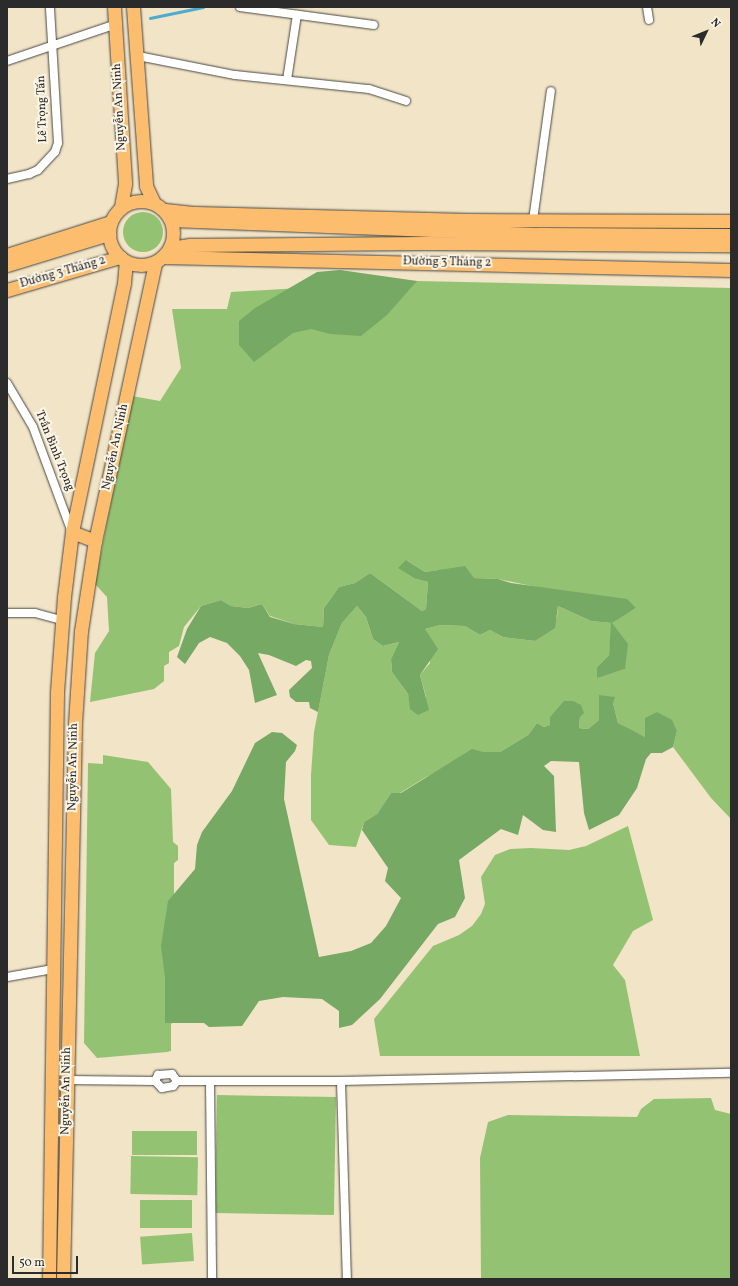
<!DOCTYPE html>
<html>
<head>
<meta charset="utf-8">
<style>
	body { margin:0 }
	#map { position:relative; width:738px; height:1286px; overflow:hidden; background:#f1e4c7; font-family:Vollkorn,serif }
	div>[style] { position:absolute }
	.green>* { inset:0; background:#93c372; transform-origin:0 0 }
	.round { border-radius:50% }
	.forest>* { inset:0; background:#76a964 }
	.stream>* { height:2.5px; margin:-1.25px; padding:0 1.25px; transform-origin:1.25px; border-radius:1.25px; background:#4daccc }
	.roads { filter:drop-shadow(0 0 1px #494742) drop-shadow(0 0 1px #494742) }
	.minor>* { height:8px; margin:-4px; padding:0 4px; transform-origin:4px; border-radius:4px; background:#fff }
	.primary>* { height:13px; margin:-6.5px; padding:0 6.5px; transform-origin:6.5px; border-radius:6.5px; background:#fcbd6f }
	.primary>.ring { margin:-6.5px; padding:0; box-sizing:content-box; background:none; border:13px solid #fcbd6f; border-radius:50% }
	span { translate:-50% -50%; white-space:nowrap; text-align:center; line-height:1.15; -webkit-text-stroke:4px #fcf5e5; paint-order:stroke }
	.street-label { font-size:12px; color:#2b2b2b }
	.frame { position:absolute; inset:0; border:8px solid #2b2b2b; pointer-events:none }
	.north { position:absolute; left:686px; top:12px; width:40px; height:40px; -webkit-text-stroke:3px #fcf5e5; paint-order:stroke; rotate:47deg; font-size:11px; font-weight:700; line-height:16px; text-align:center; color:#2b2b2b }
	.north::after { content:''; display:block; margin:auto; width:14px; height:18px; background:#2b2b2b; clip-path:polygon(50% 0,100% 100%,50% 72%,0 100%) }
	.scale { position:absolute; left:12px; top:1256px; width:66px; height:18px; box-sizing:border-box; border:2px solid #2b2b2b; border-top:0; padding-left:5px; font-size:12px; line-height:14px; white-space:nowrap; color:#2b2b2b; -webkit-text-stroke:3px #fcf5e5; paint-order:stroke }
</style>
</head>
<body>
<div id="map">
	<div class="green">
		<i class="round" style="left:123px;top:212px;width:40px;height:40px"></i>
		<i style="clip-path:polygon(evenodd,417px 281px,731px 288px,731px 819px,711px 798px,673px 747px,677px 731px,645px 737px,633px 732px,618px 723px,613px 703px,599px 695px,599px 720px,588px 729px,579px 728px,580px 717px,544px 727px,537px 723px,528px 735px,500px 752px,483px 752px,426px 777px,400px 793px,391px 793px,377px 814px,364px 822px,356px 847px,329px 845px,311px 820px,311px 775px,314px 732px,329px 655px,342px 623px,357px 606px,366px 617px,373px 639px,383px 646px,399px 642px,391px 659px,392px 672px,408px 694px,411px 709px,426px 697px,420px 675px,430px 663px,425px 629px,440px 625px,465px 626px,480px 635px,490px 630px,503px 637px,535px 641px,545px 634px,557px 617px,558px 606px,591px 621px,611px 623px,636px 608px,498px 579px,474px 578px,439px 570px,425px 572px,406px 560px,416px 579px,428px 582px,426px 609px,422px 611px,370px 573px,355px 583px,339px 587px,324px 608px,323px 627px,294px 624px,270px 616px,262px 604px,248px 608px,231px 606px,221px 600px,201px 606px,184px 627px,179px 646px,169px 652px,169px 663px,164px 666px,164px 681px,154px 689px,90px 702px,95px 653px,109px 631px,107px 597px,95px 584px,132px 396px,160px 401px,181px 368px,172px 309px,227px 309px,231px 292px,417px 281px,612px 624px,625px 669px,604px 675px,597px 667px,609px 655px,612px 624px)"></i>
		<i style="clip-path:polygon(103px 755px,148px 762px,171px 789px,173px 842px,178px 846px,178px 860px,174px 863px,174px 896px,179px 899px,176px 1019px,171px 1024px,171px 1051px,167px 1052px,97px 1058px,84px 1043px,88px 763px,103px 764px)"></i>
		<i style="clip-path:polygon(628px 826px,653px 920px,633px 931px,613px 965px,625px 980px,640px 1056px,380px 1056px,374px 1019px,433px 946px,459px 935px,472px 926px,481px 914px,485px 904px,481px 877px,495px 855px,510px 849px,531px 848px,569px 850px,586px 846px)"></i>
		<i style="left:217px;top:1095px;width:119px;height:118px;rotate:1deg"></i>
		<i style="clip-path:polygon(711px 1098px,715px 1110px,731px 1114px,731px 1279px,481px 1279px,480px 1158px,488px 1122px,508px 1115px,637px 1117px,641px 1109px,654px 1099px)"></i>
		<i style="left:132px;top:1131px;width:65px;height:24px"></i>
		<i style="left:131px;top:1156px;width:67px;height:38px;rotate:1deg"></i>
		<i style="left:140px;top:1200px;width:52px;height:28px"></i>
		<i style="left:192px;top:1233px;width:28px;height:52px;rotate:86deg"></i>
	</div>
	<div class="forest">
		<i style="clip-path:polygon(340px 270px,417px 281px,387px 315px,361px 336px,330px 334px,311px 329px,293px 333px,254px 362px,239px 345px,239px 321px,255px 308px,317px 272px)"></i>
		<i style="clip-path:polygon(406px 560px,425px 572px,465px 566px,474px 578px,498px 579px,511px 583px,627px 599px,636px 608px,612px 623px,628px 644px,625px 669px,597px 678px,597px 667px,609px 655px,611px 623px,591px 621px,558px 606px,555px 628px,535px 641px,503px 637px,490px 630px,480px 635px,465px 626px,440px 625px,425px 629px,438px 649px,420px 675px,429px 710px,418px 715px,410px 709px,408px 694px,392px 672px,391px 659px,399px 642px,383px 646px,373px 639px,366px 617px,357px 606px,342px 623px,329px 655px,318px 712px,310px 708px,309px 702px,296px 702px,290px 697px,289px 690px,312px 668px,311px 661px,306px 660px,296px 666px,269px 655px,258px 653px,277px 695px,255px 703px,249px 670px,240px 656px,227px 643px,210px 637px,199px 643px,185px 664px,177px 657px,187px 629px,201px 606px,221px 600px,231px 606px,248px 608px,262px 604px,270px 617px,294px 624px,323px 627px,324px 608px,339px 587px,355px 583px,370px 573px,422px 611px,426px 609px,428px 582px,416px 579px,398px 568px)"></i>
		<i style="clip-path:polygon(599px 695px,615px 697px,613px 703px,618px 723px,645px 737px,645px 718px,657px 712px,672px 720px,677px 731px,673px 747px,662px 753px,651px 753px,646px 759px,637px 788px,619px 815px,589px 830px,584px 813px,579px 762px,551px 761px,544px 766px,554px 776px,556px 832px,543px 830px,523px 815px,518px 835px,501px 829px,459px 860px,465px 898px,455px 917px,438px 924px,380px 999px,352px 1025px,339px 1028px,339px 1011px,322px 999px,283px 997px,259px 1001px,242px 1026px,209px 1027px,204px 1023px,165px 1023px,165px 978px,161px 946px,168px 901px,195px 869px,197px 845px,202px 832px,232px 791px,255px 743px,272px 732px,282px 733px,297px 745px,295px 751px,286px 762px,284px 799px,319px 957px,351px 951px,371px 943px,386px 926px,401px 898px,385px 881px,388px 868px,362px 830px,364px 822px,377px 814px,391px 793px,401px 793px,472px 749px,483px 752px,500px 752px,528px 735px,537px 723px,544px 727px,550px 725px,550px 717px,564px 701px,573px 701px,581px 705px,584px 713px,580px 717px,579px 728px,588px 729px,599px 720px)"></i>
	</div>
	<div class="stream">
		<i style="left:150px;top:18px;width:54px;rotate:-11.7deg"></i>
	</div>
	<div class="roads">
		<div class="minor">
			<i style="left:240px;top:7px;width:135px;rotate:7.7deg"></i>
			<i style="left:647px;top:7px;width:13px;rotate:81deg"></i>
			<i style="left:138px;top:56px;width:99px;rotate:11.1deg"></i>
			<i style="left:235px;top:75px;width:135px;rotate:6deg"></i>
			<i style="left:369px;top:89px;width:39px;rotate:18deg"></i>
			<i style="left:7px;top:61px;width:115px;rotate:-18.7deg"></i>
			<i style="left:287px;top:80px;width:66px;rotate:-81.3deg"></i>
			<i style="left:7px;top:179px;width:23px;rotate:-13deg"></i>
			<i style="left:29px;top:174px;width:10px;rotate:-24deg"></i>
			<i style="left:38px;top:170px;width:25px;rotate:-47deg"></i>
			<i style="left:55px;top:152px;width:9px;rotate:-72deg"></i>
			<i style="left:58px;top:143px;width:136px;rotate:-93.4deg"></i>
			<i style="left:533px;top:220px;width:130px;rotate:-82.1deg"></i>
			<i style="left:7px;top:383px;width:51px;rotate:59.4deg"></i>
			<i style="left:33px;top:427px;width:110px;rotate:69.7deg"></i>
			<i style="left:7px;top:613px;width:28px"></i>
			<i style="left:35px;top:613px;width:28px;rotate:15deg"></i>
			<i style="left:7px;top:977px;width:47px;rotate:-9.9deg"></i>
			<i style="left:67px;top:1080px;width:88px;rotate:0.7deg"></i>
			<i style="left:155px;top:1081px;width:10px;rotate:45deg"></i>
			<i style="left:162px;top:1088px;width:11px;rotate:-10deg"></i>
			<i style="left:173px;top:1086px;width:6px;rotate:-51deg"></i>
			<i style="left:155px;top:1081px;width:7px;rotate:-63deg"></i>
			<i style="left:158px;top:1075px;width:14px;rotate:-4deg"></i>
			<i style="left:172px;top:1074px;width:9px;rotate:54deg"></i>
			<i style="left:177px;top:1081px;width:164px"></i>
			<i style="left:341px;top:1081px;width:390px;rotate:-1.2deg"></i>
			<i style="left:210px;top:1081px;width:198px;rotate:89.4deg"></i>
			<i style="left:341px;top:1081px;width:198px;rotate:88.3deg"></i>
		</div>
		<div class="primary">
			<i style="left:114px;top:7px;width:177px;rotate:86.4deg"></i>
			<i style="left:125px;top:184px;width:23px;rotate:100deg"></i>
			<i style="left:133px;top:7px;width:179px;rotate:85.8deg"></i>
			<i style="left:146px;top:186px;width:19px;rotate:65deg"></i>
			<i class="ring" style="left:109px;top:201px;width:51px;height:51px"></i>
			<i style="left:165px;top:210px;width:30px;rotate:6deg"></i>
			<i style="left:195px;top:213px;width:272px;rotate:1.5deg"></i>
			<i style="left:467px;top:220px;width:264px;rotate:0.2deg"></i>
			<i style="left:171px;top:220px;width:368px;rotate:2.2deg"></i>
			<i style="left:539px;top:234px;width:192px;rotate:0.3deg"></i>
			<i style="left:170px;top:248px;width:20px;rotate:-9deg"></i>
			<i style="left:190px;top:245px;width:235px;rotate:-0.5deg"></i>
			<i style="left:425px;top:243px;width:306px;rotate:0.4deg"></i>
			<i style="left:7px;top:255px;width:109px;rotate:-17.6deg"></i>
			<i style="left:164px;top:257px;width:567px;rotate:1.31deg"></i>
			<i style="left:7px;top:265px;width:107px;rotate:-16.9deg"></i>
			<i style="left:7px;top:290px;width:118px;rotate:-16.3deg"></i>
			<i style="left:72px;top:532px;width:25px;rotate:21deg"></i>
			<i style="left:49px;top:1279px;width:587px;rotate:-89.22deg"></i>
			<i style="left:57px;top:692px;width:95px;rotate:-85.8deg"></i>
			<i style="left:64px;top:597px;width:65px;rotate:-83deg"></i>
			<i style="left:72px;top:532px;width:254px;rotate:-78.2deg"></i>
			<i style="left:124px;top:283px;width:21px;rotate:-85deg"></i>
			<i style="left:63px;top:1279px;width:556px;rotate:-88.76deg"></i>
			<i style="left:75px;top:723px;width:92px;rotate:-86.3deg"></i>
			<i style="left:81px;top:631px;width:91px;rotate:-81.2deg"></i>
			<i style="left:95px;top:541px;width:284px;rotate:-77.8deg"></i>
		</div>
	</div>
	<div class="street-label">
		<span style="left:120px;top:107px;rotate:-93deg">Nguyễn An Ninh</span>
		<span style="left:43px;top:109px;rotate:-92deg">Lê Trọng Tấn</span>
		<span style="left:447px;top:263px;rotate:1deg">Đường 3 Tháng 2</span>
		<span style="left:63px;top:273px;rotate:-16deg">Đường 3 Tháng 2</span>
		<span style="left:116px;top:447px;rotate:-78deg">Nguyễn An Ninh</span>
		<span style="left:54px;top:451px;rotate:68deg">Trần Bình Trọng</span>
		<span style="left:74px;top:767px;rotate:-89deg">Nguyễn An Ninh</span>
		<span style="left:67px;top:1091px;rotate:-89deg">Nguyễn An Ninh</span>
	</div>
	<div class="frame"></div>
	<div class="north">N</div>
	<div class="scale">50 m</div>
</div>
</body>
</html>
